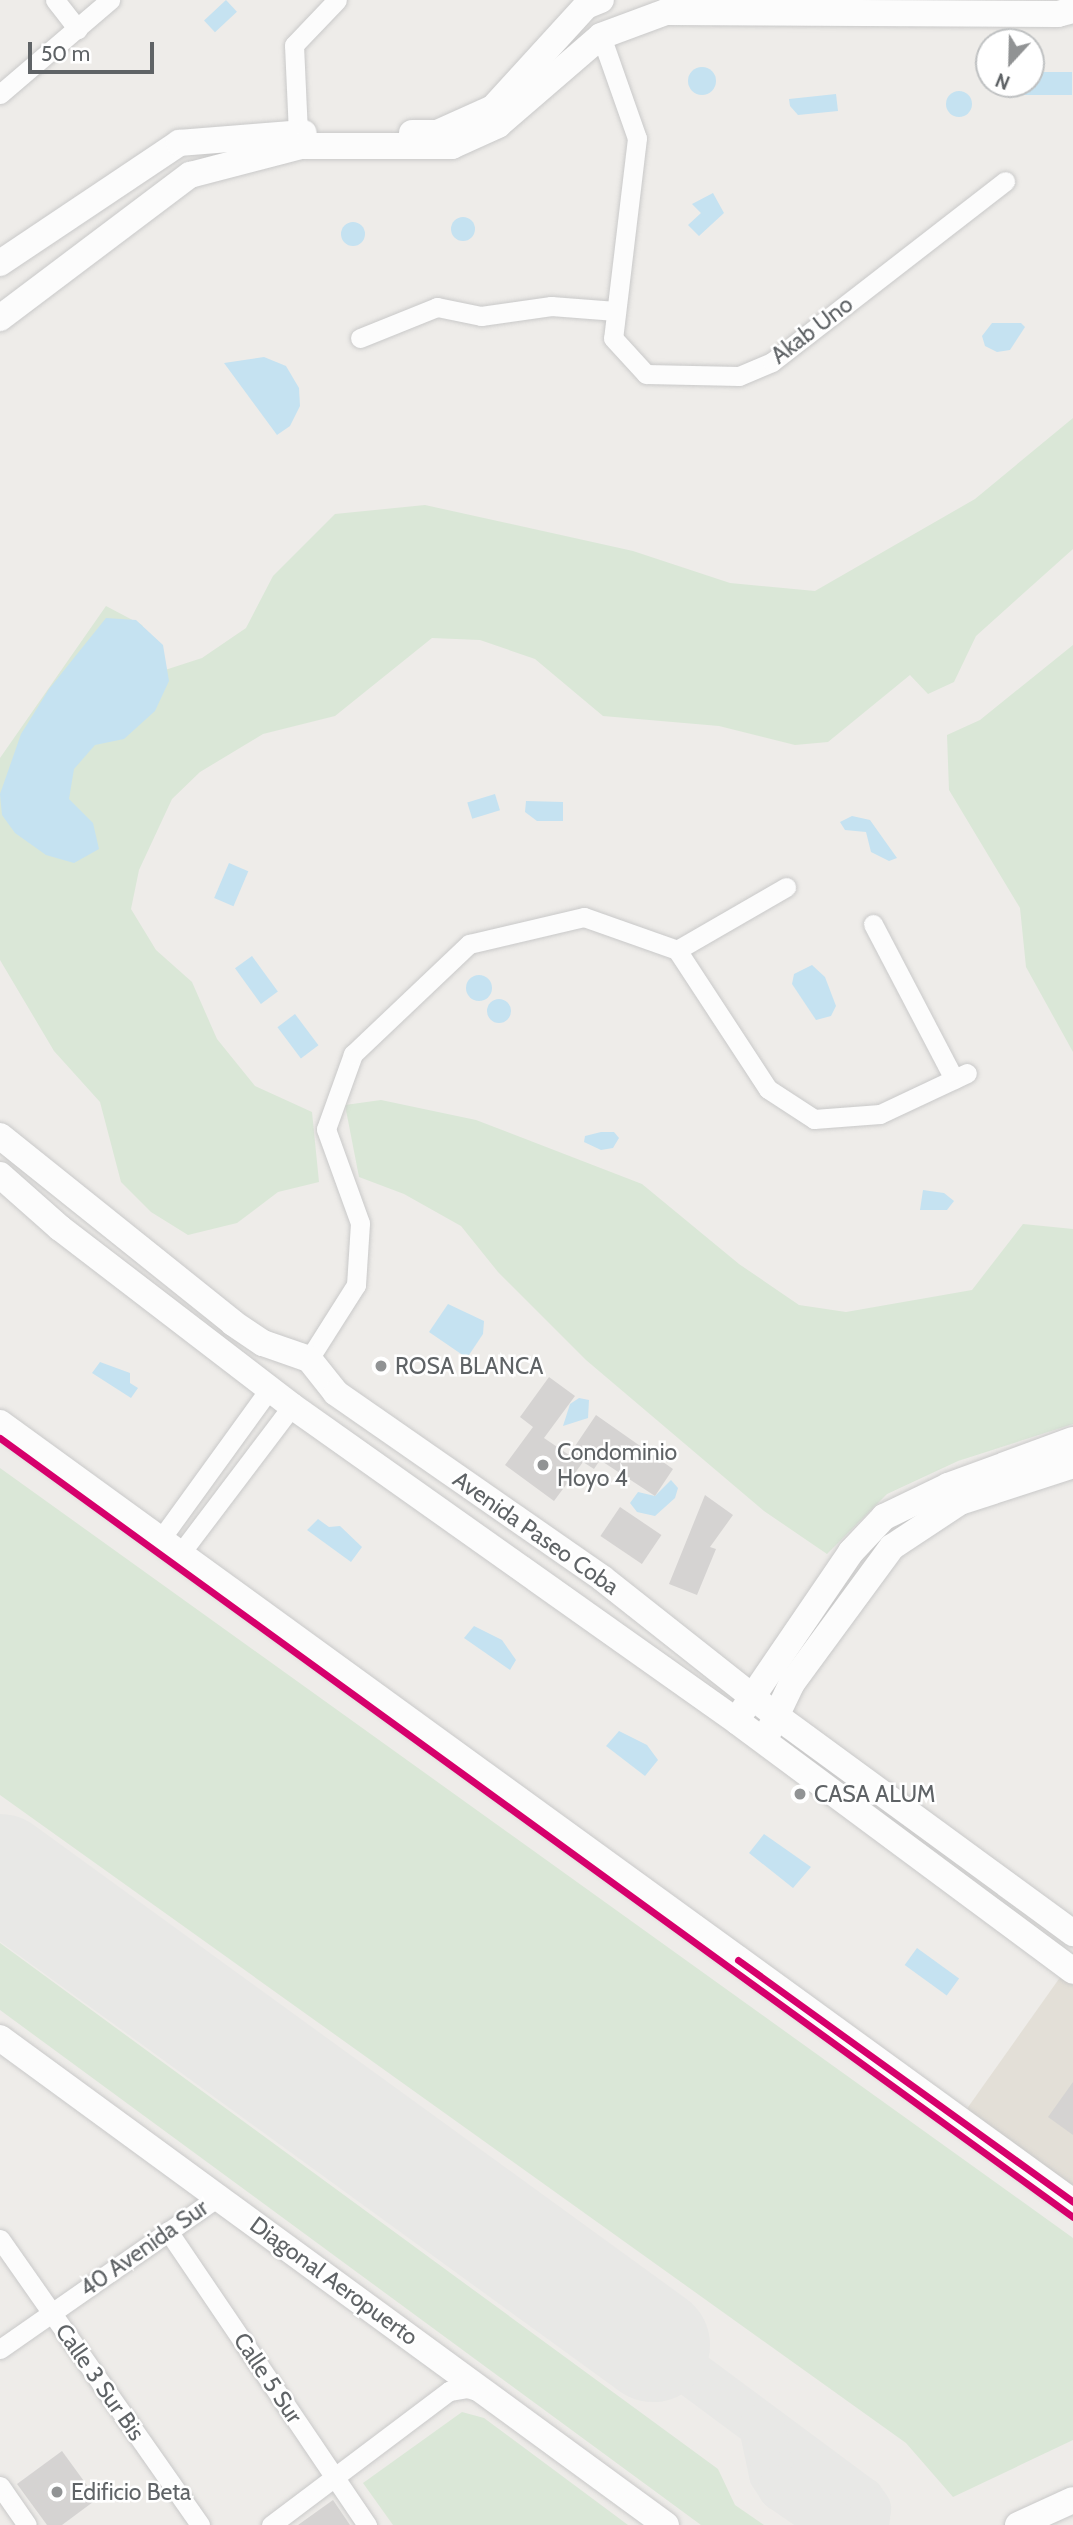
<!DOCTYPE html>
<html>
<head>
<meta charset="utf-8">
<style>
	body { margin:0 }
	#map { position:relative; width:1073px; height:2525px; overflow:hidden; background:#eeece9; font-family:Cabin,sans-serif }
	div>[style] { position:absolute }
	.commercial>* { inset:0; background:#e3dfd7 }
	.green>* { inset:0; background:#dae7d7 }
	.water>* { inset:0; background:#c5e2f1; transform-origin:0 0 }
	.round { border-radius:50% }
	.taxiway>* { height:46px; margin:-23px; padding:0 23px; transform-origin:23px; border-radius:23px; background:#e8e8e6 }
	.runway>* { height:114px; margin:-57px; padding:0 57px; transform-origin:57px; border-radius:57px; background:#e8e8e6 }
	.building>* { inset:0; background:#d5d3d2; transform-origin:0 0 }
	.roads { filter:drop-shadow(0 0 2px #c9c9c9) drop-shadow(0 0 2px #c9c9c9) }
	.street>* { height:19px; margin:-9.5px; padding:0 9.5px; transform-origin:9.5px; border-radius:9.5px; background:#fcfcfc }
	.secondary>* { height:26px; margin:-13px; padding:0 13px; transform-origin:13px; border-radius:13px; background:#fcfcfc }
	.cycleway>* { height:7px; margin:-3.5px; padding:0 3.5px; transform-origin:3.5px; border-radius:3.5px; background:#d6006c }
	.dots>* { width:19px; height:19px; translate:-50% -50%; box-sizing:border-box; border:4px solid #fff; border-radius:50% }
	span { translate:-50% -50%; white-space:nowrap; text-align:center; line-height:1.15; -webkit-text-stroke:5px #fff; paint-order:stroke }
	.street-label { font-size:23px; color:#5f6366 }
	.poi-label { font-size:23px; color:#5f6366 }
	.left { translate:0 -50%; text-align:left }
	.north { position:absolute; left:975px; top:28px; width:70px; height:70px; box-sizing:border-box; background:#fff; border:2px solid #bfc1c2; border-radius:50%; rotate:202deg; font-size:19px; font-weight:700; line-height:28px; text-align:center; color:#5f6366 }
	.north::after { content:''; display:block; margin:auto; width:24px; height:32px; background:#919394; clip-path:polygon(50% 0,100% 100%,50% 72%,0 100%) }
	.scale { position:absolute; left:28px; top:42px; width:126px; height:32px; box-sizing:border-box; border:4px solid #5f6366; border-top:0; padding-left:9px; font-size:21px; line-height:24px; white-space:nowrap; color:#5f6366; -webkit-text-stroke:5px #fff; paint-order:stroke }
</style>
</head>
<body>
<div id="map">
	<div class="commercial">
		<i style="clip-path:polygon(1061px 1976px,1073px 1985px,1073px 2186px,966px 2110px)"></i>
	</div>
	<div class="green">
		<i style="clip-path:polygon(1073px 418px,1073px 549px,976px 636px,954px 682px,928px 694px,910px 675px,828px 742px,795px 745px,719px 726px,603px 716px,535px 659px,480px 640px,432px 638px,335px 716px,263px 734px,200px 772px,172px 799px,139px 870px,131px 909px,156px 950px,192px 982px,217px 1039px,255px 1086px,312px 1112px,319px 1182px,278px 1192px,237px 1223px,188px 1235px,151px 1212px,121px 1182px,100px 1102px,54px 1051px,0 960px,0 758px,106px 606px,142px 625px,165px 670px,202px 658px,246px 628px,273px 576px,335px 514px,425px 505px,633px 551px,730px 583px,815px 591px,975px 499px)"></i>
		<i style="clip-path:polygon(1073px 645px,1073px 1052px,1026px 967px,1020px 908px,949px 790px,947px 735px,980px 720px)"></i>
		<i style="clip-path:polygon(381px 1100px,476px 1120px,642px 1184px,739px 1264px,799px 1305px,846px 1312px,972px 1290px,1023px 1224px,1073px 1229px,1073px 1424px,958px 1461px,887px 1494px,827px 1554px,764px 1511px,586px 1360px,498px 1272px,461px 1226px,404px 1194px,359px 1177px,345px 1105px)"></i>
		<i style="clip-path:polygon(0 1468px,1073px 2238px,1073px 2440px,953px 2497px,906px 2443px,0 1795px)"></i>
		<i style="clip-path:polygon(0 1943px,718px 2469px,735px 2505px,764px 2525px,701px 2525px,0 2010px)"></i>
		<i style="clip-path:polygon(462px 2412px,484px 2418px,628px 2525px,393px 2525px,363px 2483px)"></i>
	</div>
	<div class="water">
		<i style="left:226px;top:0;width:16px;height:30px;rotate:47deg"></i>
		<i class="round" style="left:688px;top:67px;width:28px;height:28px"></i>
		<i style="clip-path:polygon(1036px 72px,1072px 72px,1072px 95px,1020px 95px,1020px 86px,1035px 82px)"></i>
		<i class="round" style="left:946px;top:91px;width:26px;height:26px"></i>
		<i style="clip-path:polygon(836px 94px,838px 111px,798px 115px,790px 106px,789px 99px)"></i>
		<i style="clip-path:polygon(713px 193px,724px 213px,699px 236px,688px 225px,701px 213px,692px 204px)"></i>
		<i class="round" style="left:451px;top:217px;width:24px;height:24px"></i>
		<i class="round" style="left:341px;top:222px;width:24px;height:24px"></i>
		<i style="clip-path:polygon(992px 323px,1021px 323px,1025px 327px,1010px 350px,997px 352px,985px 346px,982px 336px)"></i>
		<i style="clip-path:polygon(264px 357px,286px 366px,299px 388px,300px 406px,290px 426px,277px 435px,224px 363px)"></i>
		<i style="clip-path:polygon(106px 618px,136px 620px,163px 645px,169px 681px,155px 711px,124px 739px,95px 745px,74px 769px,69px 799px,93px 823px,99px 849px,74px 863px,46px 855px,15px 833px,2px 815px,0 794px,21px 734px,49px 689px)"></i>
		<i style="left:495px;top:794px;width:17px;height:29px;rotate:73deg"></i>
		<i style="clip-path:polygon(526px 801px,563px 802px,563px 821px,537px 821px,525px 812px)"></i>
		<i style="clip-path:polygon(852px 816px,870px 820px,897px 858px,889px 861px,871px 852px,866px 832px,845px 830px,840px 822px)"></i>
		<i style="left:229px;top:863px;width:21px;height:38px;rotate:23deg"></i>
		<i style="left:252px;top:956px;width:44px;height:21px;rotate:54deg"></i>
		<i style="clip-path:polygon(812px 965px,825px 977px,836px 1006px,831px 1016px,816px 1020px,792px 984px,794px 974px)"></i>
		<i class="round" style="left:466px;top:975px;width:26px;height:26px"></i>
		<i class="round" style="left:487px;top:999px;width:24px;height:24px"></i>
		<i style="left:295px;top:1014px;width:39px;height:22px;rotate:53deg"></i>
		<i style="clip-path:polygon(601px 1132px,614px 1132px,619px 1138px,613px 1148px,601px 1150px,584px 1142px,585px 1136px)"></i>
		<i style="clip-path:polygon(923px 1190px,944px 1193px,954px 1201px,947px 1210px,920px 1210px)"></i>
		<i style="clip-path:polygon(448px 1304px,484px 1321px,483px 1334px,467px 1358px,429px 1332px)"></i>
		<i style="clip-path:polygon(100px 1362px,130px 1373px,130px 1383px,138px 1388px,131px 1398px,92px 1373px)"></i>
		<i style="clip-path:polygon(579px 1398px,589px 1400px,588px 1418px,563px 1426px,570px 1404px)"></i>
		<i style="clip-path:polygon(671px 1480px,678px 1488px,675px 1498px,655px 1516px,637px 1512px,630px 1503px,638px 1492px,655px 1496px)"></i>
		<i style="clip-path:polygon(318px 1519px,329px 1527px,340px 1526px,362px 1547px,351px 1562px,307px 1530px)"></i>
		<i style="clip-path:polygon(474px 1626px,502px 1640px,516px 1660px,510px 1670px,464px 1638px)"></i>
		<i style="clip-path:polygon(619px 1731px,647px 1745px,658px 1760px,645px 1776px,606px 1746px)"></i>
		<i style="clip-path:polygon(764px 1834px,811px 1867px,793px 1888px,749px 1853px)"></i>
		<i style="left:917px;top:1948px;width:52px;height:21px;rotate:36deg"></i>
	</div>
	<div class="taxiway">
		<i style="left:653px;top:2345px;width:260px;rotate:36.6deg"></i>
		<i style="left:862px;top:2500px;width:11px;rotate:56deg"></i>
		<i style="left:868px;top:2509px;width:16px;rotate:97deg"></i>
		<i style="left:762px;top:2427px;width:48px;rotate:78deg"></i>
		<i style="left:772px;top:2474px;width:17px;rotate:57deg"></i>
		<i style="left:781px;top:2488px;width:65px;rotate:34.4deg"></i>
	</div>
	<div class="runway">
		<i style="left:0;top:1871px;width:807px;rotate:35.98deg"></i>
	</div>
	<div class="building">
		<i style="clip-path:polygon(549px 1377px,575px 1396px,544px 1438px,569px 1455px,596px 1415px,673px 1469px,655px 1496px,600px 1460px,594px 1469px,583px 1462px,554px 1501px,505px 1465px,533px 1427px,520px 1417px)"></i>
		<i style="clip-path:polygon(705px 1495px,733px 1515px,710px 1547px,716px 1549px,697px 1595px,669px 1584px)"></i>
		<i style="left:620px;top:1507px;width:50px;height:35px;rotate:34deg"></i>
		<i style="clip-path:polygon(1073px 2082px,1073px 2135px,1048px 2117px)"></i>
		<i style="clip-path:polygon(62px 2451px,97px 2499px,62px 2525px,47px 2525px,17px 2484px)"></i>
		<i style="clip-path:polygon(333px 2500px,350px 2525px,298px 2525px)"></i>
	</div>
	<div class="roads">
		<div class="street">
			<i style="left:55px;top:0;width:37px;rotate:52deg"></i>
			<i style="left:601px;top:36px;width:108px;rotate:70.6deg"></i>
			<i style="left:637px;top:138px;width:201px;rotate:96.8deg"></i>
			<i style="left:613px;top:338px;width:49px;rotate:47.5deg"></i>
			<i style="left:646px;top:374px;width:93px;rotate:1.2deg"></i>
			<i style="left:739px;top:376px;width:36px;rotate:-23deg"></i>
			<i style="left:772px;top:362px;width:295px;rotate:-37.8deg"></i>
			<i style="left:0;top:94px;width:145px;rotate:-40.5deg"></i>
			<i style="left:298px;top:133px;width:88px;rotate:-92.6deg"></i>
			<i style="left:294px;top:45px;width:62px;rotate:-46.3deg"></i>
			<i style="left:360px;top:338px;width:83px;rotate:-21.9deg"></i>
			<i style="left:437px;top:307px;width:45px;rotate:11.6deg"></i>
			<i style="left:481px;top:316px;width:71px;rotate:-8.1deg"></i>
			<i style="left:551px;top:306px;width:65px;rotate:4.4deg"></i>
			<i style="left:873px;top:924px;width:175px;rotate:62.4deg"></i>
			<i style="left:677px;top:950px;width:126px;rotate:-30deg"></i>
			<i style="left:309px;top:1359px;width:88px;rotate:-57.6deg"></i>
			<i style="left:356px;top:1285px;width:62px;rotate:-86.3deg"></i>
			<i style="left:360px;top:1223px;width:100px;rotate:-109.9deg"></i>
			<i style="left:326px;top:1129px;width:80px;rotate:-70.2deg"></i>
			<i style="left:353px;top:1054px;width:160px;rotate:-43.5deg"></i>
			<i style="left:469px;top:944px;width:118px;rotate:-13.2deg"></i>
			<i style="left:584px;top:917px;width:99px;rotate:19.5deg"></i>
			<i style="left:677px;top:950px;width:166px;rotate:56.8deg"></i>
			<i style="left:768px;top:1089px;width:55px;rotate:33.1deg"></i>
			<i style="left:814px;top:1119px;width:66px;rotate:-4.3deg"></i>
			<i style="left:880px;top:1114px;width:96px;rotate:-25.2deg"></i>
			<i style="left:160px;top:1540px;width:188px;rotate:-54.1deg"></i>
			<i style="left:180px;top:1554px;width:186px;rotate:-52.9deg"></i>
			<i style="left:168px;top:2231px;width:355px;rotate:55.9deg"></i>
			<i style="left:0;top:2239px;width:349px;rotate:55deg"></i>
			<i style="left:0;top:2349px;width:267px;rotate:-34.9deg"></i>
			<i style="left:0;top:2486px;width:47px;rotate:55.3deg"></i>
			<i style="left:271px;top:2525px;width:223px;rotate:-37deg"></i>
			<i style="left:449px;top:2391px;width:18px;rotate:-9deg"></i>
			<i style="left:467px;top:2388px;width:17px;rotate:17deg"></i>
		</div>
		<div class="secondary">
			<i style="left:412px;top:133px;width:25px"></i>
			<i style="left:437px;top:133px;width:61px;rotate:-24.1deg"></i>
			<i style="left:493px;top:108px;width:138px;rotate:-47.6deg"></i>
			<i style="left:586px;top:6px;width:16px;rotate:-22deg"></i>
			<i style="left:0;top:263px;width:216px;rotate:-33.8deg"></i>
			<i style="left:179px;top:143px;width:125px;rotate:-4.6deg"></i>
			<i style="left:0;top:318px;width:238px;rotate:-37deg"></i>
			<i style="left:190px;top:175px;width:115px;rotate:-14.6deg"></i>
			<i style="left:301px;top:146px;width:151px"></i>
			<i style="left:452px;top:146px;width:51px;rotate:-24.5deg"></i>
			<i style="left:498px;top:125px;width:136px;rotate:-40.8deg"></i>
			<i style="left:601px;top:36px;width:69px;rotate:-20.3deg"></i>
			<i style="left:666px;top:12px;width:392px;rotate:0.3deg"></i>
			<i style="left:1058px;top:14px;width:16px;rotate:-15deg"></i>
			<i style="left:0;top:1136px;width:299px;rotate:38.7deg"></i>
			<i style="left:233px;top:1323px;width:36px;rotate:34deg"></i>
			<i style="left:263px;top:1343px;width:49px;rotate:19.2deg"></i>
			<i style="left:309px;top:1359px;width:43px;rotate:51.5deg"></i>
			<i style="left:336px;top:1393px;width:324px;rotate:34.8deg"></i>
			<i style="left:602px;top:1578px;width:224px;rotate:38.3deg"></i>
			<i style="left:778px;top:1717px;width:366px;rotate:36.2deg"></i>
			<i style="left:0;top:1175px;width:80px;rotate:41.5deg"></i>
			<i style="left:60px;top:1228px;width:292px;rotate:37.5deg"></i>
			<i style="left:292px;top:1406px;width:547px;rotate:35.32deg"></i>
			<i style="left:738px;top:1722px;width:417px;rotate:36.6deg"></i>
			<i style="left:0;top:1423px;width:1326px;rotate:35.98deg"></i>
			<i style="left:744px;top:1709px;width:190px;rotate:-55.7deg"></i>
			<i style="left:851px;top:1552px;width:48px;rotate:-46.7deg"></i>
			<i style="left:884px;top:1517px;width:71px;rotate:-25.8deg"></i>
			<i style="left:948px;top:1486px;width:133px;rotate:-20.2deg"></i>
			<i style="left:769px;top:1731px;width:53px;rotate:-64.4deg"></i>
			<i style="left:792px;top:1683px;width:169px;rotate:-53.7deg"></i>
			<i style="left:892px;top:1547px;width:82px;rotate:-33.5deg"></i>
			<i style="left:960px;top:1502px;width:119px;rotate:-18.1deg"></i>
			<i style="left:0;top:2038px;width:825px;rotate:36.18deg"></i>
			<i style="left:1018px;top:2525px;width:60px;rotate:-24.4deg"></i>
		</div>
	</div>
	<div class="cycleway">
		<i style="left:0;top:1438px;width:1326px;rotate:35.98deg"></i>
		<i style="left:738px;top:1960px;width:413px;rotate:35.8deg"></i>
	</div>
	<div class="dots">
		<i style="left:381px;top:1366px;background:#919394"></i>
		<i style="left:543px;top:1465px;background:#919394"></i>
		<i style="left:800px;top:1794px;background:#919394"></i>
		<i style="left:57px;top:2492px;background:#919394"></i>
	</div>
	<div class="street-label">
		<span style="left:812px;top:330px;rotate:-37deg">Akab Uno</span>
		<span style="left:536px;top:1533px;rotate:35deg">Avenida Paseo Coba</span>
		<span style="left:144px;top:2248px;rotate:-35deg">40 Avenida Sur</span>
		<span style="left:334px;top:2281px;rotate:36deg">Diagonal Aeropuerto</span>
		<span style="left:268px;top:2378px;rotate:56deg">Calle 5 Sur</span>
		<span style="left:100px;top:2382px;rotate:55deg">Calle 3 Sur Bis</span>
	</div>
	<div class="poi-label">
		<span class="left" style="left:395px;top:1366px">ROSA BLANCA</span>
		<span class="left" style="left:557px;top:1465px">Condominio<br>Hoyo 4</span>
		<span class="left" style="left:814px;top:1794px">CASA ALUM</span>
		<span class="left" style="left:71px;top:2492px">Edificio Beta</span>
	</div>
	<div class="north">N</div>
	<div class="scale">50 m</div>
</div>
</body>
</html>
